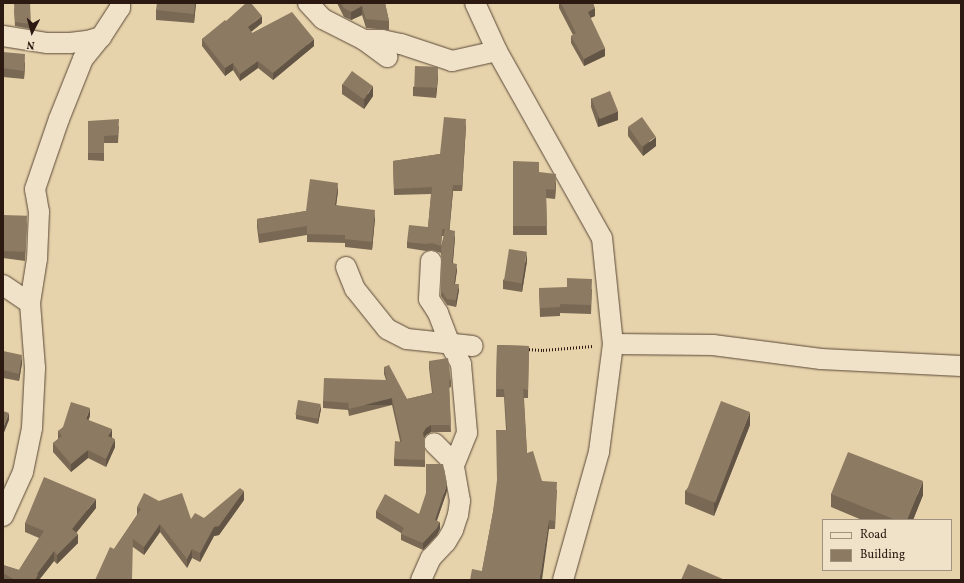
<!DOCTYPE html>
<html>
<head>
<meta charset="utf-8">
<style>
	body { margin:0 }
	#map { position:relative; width:964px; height:583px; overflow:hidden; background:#e7d3ab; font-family:Vollkorn,serif }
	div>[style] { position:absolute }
	.path>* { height:2.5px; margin-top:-1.25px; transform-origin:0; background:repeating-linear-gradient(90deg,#2b1912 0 1px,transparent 0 3px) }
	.roads { filter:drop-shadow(0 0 1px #5a4838) drop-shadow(0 0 1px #5a4838) }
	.street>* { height:20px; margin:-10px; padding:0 10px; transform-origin:10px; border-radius:10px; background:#efe2c8 }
	.wall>* { inset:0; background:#796954 }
	.shaded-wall>* { inset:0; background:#635545; transform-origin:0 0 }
	.building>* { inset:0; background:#8d7a62; transform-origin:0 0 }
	span { translate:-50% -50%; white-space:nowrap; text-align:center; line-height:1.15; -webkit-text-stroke:3px #efe2c8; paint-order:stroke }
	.frame { position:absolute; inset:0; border:4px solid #2b1912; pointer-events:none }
	.legend { position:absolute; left:822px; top:519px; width:130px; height:52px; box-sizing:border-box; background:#efe2c8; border:1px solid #a1927f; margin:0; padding:5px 7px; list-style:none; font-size:12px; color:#2b1912 }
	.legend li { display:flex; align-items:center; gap:8px; height:20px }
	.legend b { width:20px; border:1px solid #a1927f }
	.north { position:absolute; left:12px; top:12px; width:40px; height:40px; -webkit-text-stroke:3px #efe2c8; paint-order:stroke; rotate:186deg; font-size:11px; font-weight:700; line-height:16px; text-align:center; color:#2b1912 }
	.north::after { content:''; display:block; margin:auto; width:14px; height:18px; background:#2b1912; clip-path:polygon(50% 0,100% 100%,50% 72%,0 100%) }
</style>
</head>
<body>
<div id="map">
	<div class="path">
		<i style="left:526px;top:349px;width:17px;rotate:3deg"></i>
		<i style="left:543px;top:350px;width:50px;rotate:-4.6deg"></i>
	</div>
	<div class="roads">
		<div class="street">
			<i style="left:308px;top:3px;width:22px;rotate:47deg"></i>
			<i style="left:323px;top:19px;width:46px;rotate:27.1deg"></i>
			<i style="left:364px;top:40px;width:29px;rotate:36deg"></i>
			<i style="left:475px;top:3px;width:53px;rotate:65.4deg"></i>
			<i style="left:497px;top:51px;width:214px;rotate:60.7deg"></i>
			<i style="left:602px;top:238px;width:107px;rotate:84.1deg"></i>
			<i style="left:613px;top:344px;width:109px;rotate:97.4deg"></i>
			<i style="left:599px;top:452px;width:133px;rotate:105.7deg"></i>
			<i style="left:3px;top:36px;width:45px;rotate:9deg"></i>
			<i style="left:47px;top:43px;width:23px"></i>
			<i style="left:70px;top:43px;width:17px;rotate:-7deg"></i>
			<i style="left:87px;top:41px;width:15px;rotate:-16deg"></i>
			<i style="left:364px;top:40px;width:18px"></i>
			<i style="left:382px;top:40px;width:19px;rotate:12deg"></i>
			<i style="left:401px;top:44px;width:54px;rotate:18.4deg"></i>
			<i style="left:452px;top:61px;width:46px;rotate:-12.5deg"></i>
			<i style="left:431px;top:261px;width:38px;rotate:93deg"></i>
			<i style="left:429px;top:299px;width:17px;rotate:57deg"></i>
			<i style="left:438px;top:313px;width:33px;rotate:69deg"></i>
			<i style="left:450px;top:344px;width:23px;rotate:61deg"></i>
			<i style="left:461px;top:364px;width:69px;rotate:85deg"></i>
			<i style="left:467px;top:433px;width:35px;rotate:112deg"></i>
			<i style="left:454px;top:466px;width:9px;rotate:-122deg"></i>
			<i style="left:449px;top:458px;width:21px;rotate:-135deg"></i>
			<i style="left:346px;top:267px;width:24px;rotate:68deg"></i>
			<i style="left:355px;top:289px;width:51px;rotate:51.3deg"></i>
			<i style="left:387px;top:329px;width:22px;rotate:27deg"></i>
			<i style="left:407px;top:339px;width:66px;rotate:6.1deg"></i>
			<i style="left:3px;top:285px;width:32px;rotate:34deg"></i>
			<i style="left:613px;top:344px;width:100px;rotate:0.6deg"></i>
			<i style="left:713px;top:345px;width:109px;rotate:7.4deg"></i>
			<i style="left:821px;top:359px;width:140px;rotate:2.9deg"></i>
			<i style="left:3px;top:516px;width:48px;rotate:-65.6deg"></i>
			<i style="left:23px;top:472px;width:45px;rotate:-78.4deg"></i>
			<i style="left:32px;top:428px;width:60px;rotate:-87.1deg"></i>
			<i style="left:35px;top:368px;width:65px;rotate:-94.4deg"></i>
			<i style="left:30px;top:303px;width:45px;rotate:-81deg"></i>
			<i style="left:37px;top:259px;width:47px;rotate:-87.6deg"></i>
			<i style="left:39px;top:212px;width:23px;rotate:-100deg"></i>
			<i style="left:35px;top:189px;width:74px;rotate:-71.1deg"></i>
			<i style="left:59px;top:119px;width:65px;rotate:-68.2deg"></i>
			<i style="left:83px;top:59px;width:28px;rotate:-51deg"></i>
			<i style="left:101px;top:37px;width:35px;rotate:-57deg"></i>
			<i style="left:120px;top:8px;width:5px;rotate:-90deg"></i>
			<i style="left:421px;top:580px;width:24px;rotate:-66deg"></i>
			<i style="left:431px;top:558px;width:22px;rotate:-47deg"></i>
			<i style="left:446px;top:542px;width:14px;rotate:-60deg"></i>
			<i style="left:453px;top:530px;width:16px;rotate:-72deg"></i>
			<i style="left:458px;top:515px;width:14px;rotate:-82deg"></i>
			<i style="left:460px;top:501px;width:36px;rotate:-100deg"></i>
		</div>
	</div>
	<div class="wall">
		<i style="clip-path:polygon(196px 3px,194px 23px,156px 20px,156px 10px)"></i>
		<i style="clip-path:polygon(337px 3px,385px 3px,389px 21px,389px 30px,366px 28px,362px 15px,351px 20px,344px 17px)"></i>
		<i style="clip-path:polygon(559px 3px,593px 3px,595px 16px,590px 18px,605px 56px,584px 66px,571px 43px,571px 36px,573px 35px,559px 8px)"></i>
		<i style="clip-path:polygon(14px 8px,31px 24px,31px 29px,15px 26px)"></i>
		<i style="clip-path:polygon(226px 21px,262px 23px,251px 32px,252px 33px,314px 46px,273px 80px,258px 68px,240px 81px,233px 70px,225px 76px,202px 46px,202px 39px)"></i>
		<i style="clip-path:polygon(3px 52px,25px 63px,24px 79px,3px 77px)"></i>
		<i style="clip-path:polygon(438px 76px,436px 98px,413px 96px,413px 87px)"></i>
		<i style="clip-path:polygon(342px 84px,373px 96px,364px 109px,342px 94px)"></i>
		<i style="clip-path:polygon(591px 98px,618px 120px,598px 127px,591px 107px)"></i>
		<i style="clip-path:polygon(88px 121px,119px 126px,118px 143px,104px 143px,104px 161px,88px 160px)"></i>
		<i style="clip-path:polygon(evenodd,466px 125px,462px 191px,453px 191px,449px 230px,455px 237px,453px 263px,457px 270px,455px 284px,459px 290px,456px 307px,447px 305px,441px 296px,442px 261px,441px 253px,432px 250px,426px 251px,407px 248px,407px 242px,428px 227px,431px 194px,394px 195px,393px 161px,440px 154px,466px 125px,442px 236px,444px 236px,441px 246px,442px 236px)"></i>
		<i style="clip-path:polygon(628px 127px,656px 146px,643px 156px,628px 136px)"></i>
		<i style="clip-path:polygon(513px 161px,539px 172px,556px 183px,555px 199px,546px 198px,547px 235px,513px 235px)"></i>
		<i style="clip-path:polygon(338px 191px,336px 205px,375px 218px,372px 250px,345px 247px,345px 243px,307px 242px,307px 235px,259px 243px,257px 227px,257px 219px,306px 211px)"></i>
		<i style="clip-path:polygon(3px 215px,27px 223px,25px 261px,3px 258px)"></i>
		<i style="clip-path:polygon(527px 261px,522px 292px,503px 289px,503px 280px)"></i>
		<i style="clip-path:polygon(539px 288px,592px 289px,591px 314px,560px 313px,560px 316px,540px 317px)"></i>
		<i style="clip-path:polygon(497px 345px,529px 346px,528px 398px,524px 398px,527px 453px,542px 481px,557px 490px,555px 529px,549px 529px,482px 571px,493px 512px,506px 430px,504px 397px,496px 397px)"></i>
		<i style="clip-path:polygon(3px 351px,22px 363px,19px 381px,3px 378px)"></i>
		<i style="clip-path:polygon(429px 361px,451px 380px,451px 387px,449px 388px,451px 432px,431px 432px,426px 435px,424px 438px,425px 451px,425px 467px,394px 466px,394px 459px,400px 441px,392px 405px,349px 416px,348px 410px,323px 408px,323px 401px,386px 380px,384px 374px,384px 367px,407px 399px,432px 393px,429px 368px)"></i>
		<i style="clip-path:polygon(321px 409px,318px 424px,296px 419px,296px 415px)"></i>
		<i style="clip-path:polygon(90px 416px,88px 420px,112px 437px,115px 447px,106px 467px,88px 458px,71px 472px,53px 452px,53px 443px,58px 439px,58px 431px)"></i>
		<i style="clip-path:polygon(750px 425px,714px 516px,685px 504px,685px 491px)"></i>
		<i style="clip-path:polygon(447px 491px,437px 520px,440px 529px,437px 535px,423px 550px,401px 540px,401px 533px,376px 518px,376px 511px,419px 514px)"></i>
		<i style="clip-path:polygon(831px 494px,923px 495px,913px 520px,862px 520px,831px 507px)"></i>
		<i style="clip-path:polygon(244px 500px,219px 535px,214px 536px,200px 562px,192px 558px,187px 568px,160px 532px,144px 555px,133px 547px,114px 549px,137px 515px,137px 507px,191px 519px,204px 518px)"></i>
		<i style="clip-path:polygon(96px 508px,76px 533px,78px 543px,57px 564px,54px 561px,39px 580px,3px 580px,3px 565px,19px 570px,39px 538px,25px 532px,25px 523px)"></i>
	</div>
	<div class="shaded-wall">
		<i style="clip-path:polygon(195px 3px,196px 3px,194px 23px,194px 14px)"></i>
		<i style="clip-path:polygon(362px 6px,362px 15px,351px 20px,351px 12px)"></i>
		<i style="clip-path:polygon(595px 8px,595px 16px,588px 19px,588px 12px)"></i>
		<i style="clip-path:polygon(262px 16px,262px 23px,248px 34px,248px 27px)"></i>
		<i style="clip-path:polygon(314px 39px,314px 46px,273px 80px,273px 73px)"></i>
		<i style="clip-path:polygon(605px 48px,605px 56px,584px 66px,584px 59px)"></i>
		<i style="clip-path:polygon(25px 54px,25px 63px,24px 79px,24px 71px)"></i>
		<i style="clip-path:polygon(258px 61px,258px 68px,240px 81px,240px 74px)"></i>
		<i style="clip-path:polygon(233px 63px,233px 70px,225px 76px,225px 68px)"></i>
		<i style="clip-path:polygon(438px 67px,438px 76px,436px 98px,436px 89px)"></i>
		<i style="clip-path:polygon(373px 86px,373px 96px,364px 109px,364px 100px)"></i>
		<i style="clip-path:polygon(618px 111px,618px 120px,598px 127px,598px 118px)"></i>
		<i style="clip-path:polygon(466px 119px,466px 125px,462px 191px,462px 185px)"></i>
		<i style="clip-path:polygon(656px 137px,656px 146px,643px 156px,643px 147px)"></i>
		<i style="clip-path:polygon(556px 174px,556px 183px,555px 199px,555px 190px)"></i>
		<i style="clip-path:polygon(338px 183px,338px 191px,335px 214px,335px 205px)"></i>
		<i style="clip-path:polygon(453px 185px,453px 191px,449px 236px,449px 229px)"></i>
		<i style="clip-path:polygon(375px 210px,375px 218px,372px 250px,372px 242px)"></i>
		<i style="clip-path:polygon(455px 231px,455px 237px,452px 269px,452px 263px)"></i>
		<i style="clip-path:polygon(527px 252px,527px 261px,522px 292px,522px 283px)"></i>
		<i style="clip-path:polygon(457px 264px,457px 270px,454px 290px,454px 284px)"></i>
		<i style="clip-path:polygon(459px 284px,459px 290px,456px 307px,456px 300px)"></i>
		<i style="clip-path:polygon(22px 355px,22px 363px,19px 381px,19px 374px)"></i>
		<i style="left:392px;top:398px;width:7px;height:44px;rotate:90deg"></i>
		<i style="clip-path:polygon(321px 404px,321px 409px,318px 424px,318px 419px)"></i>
		<i style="clip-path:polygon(90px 408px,90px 416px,86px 427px,86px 419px)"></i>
		<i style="clip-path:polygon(750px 412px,750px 425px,714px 516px,714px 502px)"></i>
		<i style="clip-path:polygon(9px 413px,9px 420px,3px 435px,3px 428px)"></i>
		<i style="clip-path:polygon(431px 425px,431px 432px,426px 435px,423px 440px,423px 433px,426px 428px)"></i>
		<i style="clip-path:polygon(112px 429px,112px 437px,108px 444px,108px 436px)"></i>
		<i style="clip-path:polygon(115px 439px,115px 447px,106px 467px,106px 459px)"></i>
		<i style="clip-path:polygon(88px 450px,88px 458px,71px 472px,71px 464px)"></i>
		<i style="clip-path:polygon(923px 481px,923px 495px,913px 520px,907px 520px)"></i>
		<i style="clip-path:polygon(447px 484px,447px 491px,435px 526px,435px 520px)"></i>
		<i style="clip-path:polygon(244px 491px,244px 500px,219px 535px,214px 536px,200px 562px,200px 553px,214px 527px)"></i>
		<i style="clip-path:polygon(96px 499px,96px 508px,72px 538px,72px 529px)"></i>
		<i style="clip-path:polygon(549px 520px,549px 529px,542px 580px,539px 580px)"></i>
		<i style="clip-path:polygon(440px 522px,440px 529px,437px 535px,423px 550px,423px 543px)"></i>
		<i style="clip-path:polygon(160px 524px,160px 532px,144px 555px,144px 547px)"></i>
		<i style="clip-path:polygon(78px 534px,78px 543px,57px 564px,57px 555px)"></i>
		<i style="clip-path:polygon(192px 549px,192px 558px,187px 568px,187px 559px)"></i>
		<i style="clip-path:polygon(54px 551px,54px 561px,39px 580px,35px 580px,37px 574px)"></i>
	</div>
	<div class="building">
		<i style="clip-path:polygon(30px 3px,31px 24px,15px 22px,14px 4px)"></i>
		<i style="clip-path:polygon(157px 3px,195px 3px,194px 14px,156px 10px)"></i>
		<i style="clip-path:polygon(246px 3px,251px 3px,262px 16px,248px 27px,252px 33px,292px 12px,314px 39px,273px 73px,258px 61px,240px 74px,233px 63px,225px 68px,202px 39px,225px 20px,226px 21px)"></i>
		<i style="clip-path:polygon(341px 3px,385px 3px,389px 21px,366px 19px,362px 6px,351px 12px,344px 8px)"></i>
		<i style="clip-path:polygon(561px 3px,593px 3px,595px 8px,588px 12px,605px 48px,584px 59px,571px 36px,576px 33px)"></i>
		<i style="clip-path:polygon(3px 52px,25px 54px,24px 71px,3px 68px)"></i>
		<i style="left:415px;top:66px;width:23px;height:21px;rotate:2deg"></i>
		<i style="left:352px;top:71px;width:26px;height:16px;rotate:36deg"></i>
		<i style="left:610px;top:91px;width:22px;height:20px;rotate:68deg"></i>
		<i style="clip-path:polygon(444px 117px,466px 119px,462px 185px,453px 185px,449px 229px,446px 229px,455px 231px,452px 263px,457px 264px,454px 284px,459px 284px,456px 300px,447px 299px,441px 290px,442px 255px,441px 249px,445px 229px,442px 229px,441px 246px,432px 243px,426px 244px,407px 242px,409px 225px,428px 227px,432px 187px,394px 189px,393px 161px,440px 154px)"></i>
		<i style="left:642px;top:117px;width:24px;height:17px;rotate:55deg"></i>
		<i style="clip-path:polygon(119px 119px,118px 135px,104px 136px,104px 153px,88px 153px,88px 121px)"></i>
		<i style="clip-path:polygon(513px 161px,539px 162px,539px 172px,556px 174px,555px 190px,546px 189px,547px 226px,513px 226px)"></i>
		<i style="clip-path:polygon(310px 179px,338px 183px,335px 205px,375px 210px,372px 242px,345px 239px,345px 235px,307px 234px,307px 226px,259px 234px,257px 219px,306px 211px)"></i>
		<i style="left:3px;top:215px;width:24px;height:36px;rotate:2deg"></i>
		<i style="left:509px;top:249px;width:18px;height:32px;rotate:9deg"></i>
		<i style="clip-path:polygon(567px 278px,592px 279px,591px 305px,560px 304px,560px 307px,540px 308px,539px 288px,567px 287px)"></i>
		<i style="clip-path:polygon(497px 345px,529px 346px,528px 390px,523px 389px,527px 453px,533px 451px,542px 481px,557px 482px,555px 521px,549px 520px,541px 573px,539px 580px,470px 580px,472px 569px,482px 571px,493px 512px,497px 480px,496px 430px,507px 430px,504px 389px,496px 389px)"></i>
		<i style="clip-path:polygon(3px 351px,22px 355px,19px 374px,3px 370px)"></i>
		<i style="clip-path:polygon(448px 358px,451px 380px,449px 381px,451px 425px,431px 425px,426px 428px,423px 433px,425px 443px,425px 460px,394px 459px,395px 441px,402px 442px,392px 398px,349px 409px,348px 403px,323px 401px,324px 378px,387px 380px,384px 367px,389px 365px,407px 399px,433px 393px,429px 361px)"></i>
		<i style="left:298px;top:400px;width:23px;height:15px;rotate:10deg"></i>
		<i style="left:721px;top:401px;width:31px;height:97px;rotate:21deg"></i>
		<i style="clip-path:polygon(71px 402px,90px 408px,86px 419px,112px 429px,108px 436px,115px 439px,106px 459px,88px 450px,71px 464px,53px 443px,62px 436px,58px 431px,63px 427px)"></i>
		<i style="clip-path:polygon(3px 411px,9px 413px,3px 428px)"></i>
		<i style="clip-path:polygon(848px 452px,923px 481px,907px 520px,896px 520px,831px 494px)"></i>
		<i style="clip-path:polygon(426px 464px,443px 464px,447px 484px,435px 520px,440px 522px,437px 528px,423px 543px,401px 534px,404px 528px,376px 511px,385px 494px,419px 514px,426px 493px)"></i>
		<i style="clip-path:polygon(44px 477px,96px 499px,72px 529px,78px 534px,57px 555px,54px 551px,37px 574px,38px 575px,35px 580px,15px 580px,3px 573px,3px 565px,19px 570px,44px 531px,25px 523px)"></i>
		<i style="clip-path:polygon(240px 488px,244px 491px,219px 526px,214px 527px,200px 553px,192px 549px,187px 559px,160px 524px,144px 547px,133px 539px,132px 580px,95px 580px,110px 547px,114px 549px,141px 509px,137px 507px,144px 493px,159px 501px,182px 493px,191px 519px,195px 513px,204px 518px)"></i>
		<i style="clip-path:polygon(688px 564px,725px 580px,681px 580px)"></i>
	</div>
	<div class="frame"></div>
	<ul class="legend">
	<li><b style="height:5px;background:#efe2c8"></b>Road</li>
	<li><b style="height:11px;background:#8d7a62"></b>Building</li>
	</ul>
	<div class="north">N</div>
</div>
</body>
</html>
